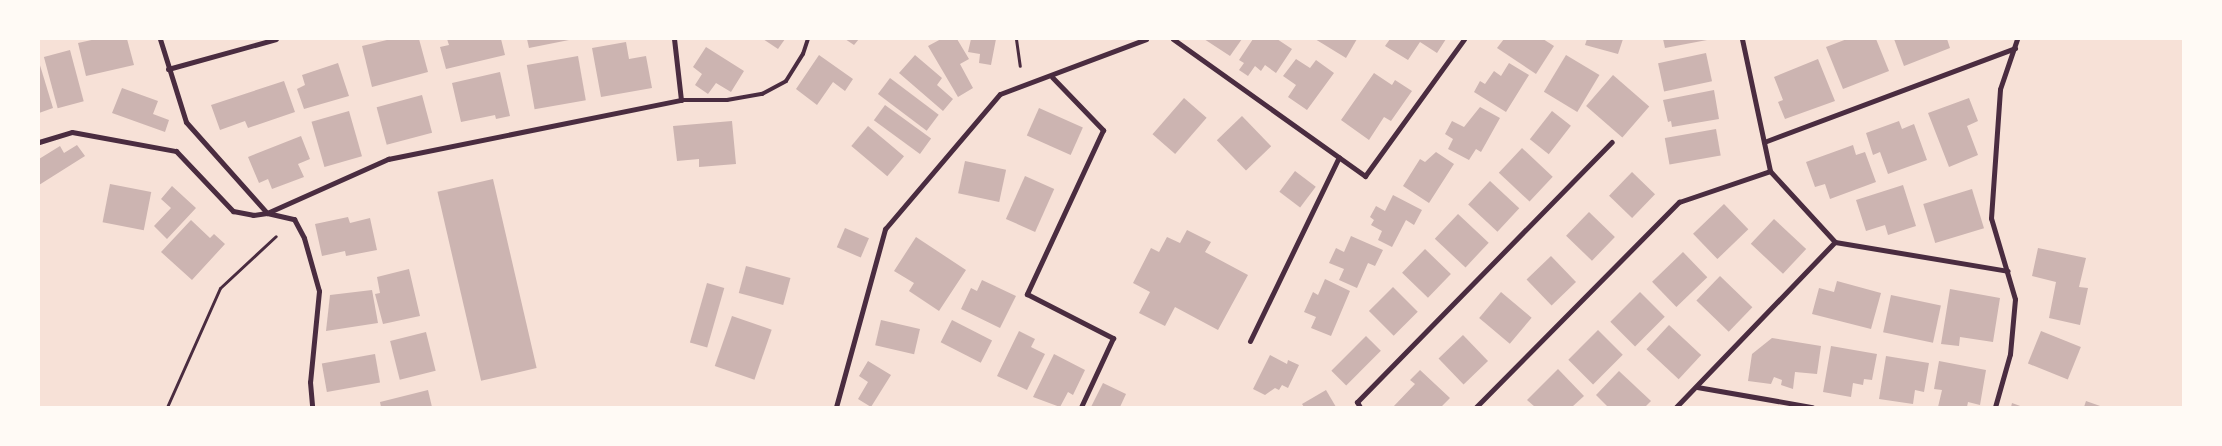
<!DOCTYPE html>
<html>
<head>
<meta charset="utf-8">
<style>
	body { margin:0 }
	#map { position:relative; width:2222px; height:446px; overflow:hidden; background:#f7e1d7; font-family:"Roboto Condensed",sans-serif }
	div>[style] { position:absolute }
	.building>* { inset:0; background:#ccb4b1; transform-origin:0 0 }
	.path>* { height:3px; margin:-1.5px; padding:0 1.5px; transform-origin:1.5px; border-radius:1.5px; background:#4a2c40 }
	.service>* { height:4px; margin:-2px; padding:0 2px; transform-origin:2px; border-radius:2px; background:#4a2c40 }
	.minor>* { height:5px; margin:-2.5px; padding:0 2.5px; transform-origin:2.5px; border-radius:2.5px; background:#4a2c40 }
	span { translate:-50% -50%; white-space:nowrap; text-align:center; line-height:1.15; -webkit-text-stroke:5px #fffaf5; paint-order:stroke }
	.frame { position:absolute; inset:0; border:40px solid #fffaf5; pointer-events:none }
</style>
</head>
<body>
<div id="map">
	<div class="building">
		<i style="clip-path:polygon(96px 39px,127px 39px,134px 65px,86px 76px,78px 43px)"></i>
		<i style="clip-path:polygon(391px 39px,419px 39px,428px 72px,372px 87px,362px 46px)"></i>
		<i style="clip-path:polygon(447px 39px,501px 39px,505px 55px,446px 69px,440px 47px,449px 45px)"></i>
		<i style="clip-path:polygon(527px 39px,568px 39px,569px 40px,529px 48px)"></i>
		<i style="clip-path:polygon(763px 39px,785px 39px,778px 49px)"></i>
		<i style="clip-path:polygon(845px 39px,859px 39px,854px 45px)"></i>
		<i style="clip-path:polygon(941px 39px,957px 39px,969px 59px,960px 64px,973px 88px,958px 97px,928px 46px)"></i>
		<i style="clip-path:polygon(971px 39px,996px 39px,991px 65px,979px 63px,980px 54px,968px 52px)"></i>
		<i style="clip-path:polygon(1204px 39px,1242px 39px,1230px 56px)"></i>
		<i style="clip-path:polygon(1253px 39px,1277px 39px,1292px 49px,1276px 73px,1265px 65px,1261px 71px,1255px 66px,1248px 76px,1239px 70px,1244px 63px,1239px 60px)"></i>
		<i style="clip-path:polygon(1315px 39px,1357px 39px,1346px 58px)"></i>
		<i style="clip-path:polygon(1390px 39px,1446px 39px,1437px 53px,1420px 42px,1408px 60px,1385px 46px)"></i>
		<i style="clip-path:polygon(1504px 39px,1543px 39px,1554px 46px,1536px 74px,1497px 48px)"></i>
		<i style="clip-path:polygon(1587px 39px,1623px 39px,1618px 54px,1585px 45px)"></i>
		<i style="clip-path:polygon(1663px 39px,1707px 39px,1707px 40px,1665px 48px)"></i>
		<i style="clip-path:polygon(1847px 39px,1876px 39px,1889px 71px,1843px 89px,1826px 47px)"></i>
		<i style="clip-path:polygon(1894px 39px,1947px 39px,1950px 48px,1904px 66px)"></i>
		<i style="clip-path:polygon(626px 42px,629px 59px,646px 56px,652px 88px,601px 97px,592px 48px)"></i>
		<i style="clip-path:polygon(706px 47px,744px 71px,731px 92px,716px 83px,708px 94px,695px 85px,702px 74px,693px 67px)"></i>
		<i style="left:70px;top:50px;width:53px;height:27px;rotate:75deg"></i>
		<i style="left:1706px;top:53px;width:29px;height:49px;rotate:78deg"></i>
		<i style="clip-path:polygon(819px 55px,853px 79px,845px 91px,833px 82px,817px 105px,796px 89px)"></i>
		<i style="clip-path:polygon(915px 55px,942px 78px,937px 85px,953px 99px,943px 111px,899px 73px)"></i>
		<i style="left:1566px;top:55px;width:39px;height:43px;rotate:31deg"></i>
		<i style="left:578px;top:56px;width:45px;height:52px;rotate:80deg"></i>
		<i style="clip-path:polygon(1296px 59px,1310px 68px,1316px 60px,1334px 73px,1307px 110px,1288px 97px,1296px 85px,1283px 76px)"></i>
		<i style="clip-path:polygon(1818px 59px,1835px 101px,1785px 119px,1778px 102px,1783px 100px,1774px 77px)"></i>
		<i style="clip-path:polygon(39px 62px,53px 108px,39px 113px)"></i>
		<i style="clip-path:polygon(338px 63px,349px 96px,304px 109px,297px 89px,305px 85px,302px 75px)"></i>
		<i style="clip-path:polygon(1509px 63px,1529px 75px,1506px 112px,1474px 92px,1480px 81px,1485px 84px,1494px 71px,1501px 76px)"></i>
		<i style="clip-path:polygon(500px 72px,510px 116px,496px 119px,495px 115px,461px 122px,452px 83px)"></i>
		<i style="clip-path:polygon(1374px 73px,1392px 85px,1395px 80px,1412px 91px,1391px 121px,1384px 117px,1369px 140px,1341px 120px)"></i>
		<i style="left:1613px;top:75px;width:48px;height:41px;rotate:41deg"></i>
		<i style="left:890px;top:78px;width:61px;height:20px;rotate:37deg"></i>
		<i style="clip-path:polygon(284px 81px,295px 112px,248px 128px,245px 121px,220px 130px,211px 105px)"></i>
		<i style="clip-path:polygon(122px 88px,158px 101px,153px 114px,169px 120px,165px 132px,112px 113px)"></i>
		<i style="clip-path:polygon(1714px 90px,1719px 119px,1672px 127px,1671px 121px,1668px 122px,1663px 100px)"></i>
		<i style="left:422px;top:95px;width:39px;height:47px;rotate:75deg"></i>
		<i style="left:1184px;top:98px;width:30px;height:48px;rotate:41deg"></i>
		<i style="clip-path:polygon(1969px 98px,1978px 121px,1967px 126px,1978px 155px,1949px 167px,1928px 113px)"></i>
		<i style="left:885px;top:105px;width:57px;height:19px;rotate:36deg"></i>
		<i style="clip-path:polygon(1480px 107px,1500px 118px,1481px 152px,1476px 149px,1469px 160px,1448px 149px,1453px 139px,1445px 134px,1452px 121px,1464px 127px)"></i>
		<i style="left:1039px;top:108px;width:48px;height:30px;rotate:24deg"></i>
		<i style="left:349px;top:111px;width:47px;height:39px;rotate:74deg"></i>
		<i style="left:1552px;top:111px;width:24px;height:36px;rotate:38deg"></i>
		<i style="left:1242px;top:116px;width:42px;height:35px;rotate:46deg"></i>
		<i style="clip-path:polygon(732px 121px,736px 164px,699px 167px,699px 159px,677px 161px,673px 126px)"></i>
		<i style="clip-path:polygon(1899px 121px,1902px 129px,1914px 124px,1927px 160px,1888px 174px,1880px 152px,1873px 155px,1866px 133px)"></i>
		<i style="left:868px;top:126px;width:47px;height:26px;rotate:40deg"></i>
		<i style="left:1716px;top:129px;width:27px;height:52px;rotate:80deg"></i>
		<i style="clip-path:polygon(301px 136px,310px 159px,298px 164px,304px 177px,272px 189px,268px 179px,259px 183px,248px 157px)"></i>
		<i style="clip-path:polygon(77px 145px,85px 156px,39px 185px,39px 159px,60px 146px,64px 153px)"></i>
		<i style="clip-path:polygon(1853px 145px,1856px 155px,1865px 152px,1876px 182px,1830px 199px,1825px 184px,1815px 187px,1806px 162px)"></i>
		<i style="left:1522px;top:148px;width:42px;height:34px;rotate:43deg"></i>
		<i style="clip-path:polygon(1436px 152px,1454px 164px,1429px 203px,1403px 186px,1420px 159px,1425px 162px)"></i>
		<i style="left:965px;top:161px;width:42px;height:33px;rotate:12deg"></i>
		<i style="left:1295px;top:171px;width:26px;height:26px;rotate:37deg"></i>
		<i style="left:1632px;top:172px;width:32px;height:33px;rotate:44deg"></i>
		<i style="left:1025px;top:176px;width:32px;height:47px;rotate:24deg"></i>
		<i style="left:493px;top:179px;width:194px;height:57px;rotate:77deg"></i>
		<i style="left:1490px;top:181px;width:40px;height:32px;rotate:43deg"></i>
		<i style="left:110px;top:184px;width:42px;height:39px;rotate:11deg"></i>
		<i style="clip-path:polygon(1903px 185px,1916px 226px,1888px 235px,1885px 225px,1866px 231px,1856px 200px)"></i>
		<i style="clip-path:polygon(172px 186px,196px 208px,167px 239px,154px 226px,171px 208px,161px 199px)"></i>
		<i style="left:1972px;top:189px;width:41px;height:51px;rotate:73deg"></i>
		<i style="clip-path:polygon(1393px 195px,1422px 210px,1414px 225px,1406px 220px,1392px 247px,1378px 240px,1382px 231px,1371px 225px,1374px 220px,1370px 217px,1376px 206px,1385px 211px)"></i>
		<i style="left:1724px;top:204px;width:35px;height:43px;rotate:46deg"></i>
		<i style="left:1589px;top:212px;width:36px;height:33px;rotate:44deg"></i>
		<i style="left:1458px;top:214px;width:42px;height:34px;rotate:43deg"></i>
		<i style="clip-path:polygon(348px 217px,350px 223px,370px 218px,377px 250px,346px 256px,345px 251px,322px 256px,315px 224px)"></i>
		<i style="left:1774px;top:219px;width:44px;height:34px;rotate:43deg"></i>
		<i style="clip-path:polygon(191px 220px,210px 238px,214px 234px,225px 244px,192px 280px,161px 252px)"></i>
		<i style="left:845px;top:228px;width:26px;height:21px;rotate:23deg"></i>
		<i style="clip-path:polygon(1187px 230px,1211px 242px,1205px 252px,1248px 275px,1218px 330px,1175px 307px,1165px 326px,1139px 313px,1150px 292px,1133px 283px,1151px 248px,1159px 252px,1167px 237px,1180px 243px)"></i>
		<i style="clip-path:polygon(1351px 236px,1383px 250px,1375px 266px,1368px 263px,1357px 288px,1339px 280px,1344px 269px,1329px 263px,1336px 248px,1344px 252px)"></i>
		<i style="clip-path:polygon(916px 237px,966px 270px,939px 311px,909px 291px,914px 283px,894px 271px)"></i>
		<i style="clip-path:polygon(2038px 248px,2086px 258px,2079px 287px,2088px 288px,2080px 325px,2049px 318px,2056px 282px,2032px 276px)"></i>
		<i style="left:1425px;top:249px;width:36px;height:33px;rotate:44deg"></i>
		<i style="left:1683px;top:252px;width:35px;height:43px;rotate:46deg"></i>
		<i style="left:1551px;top:256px;width:36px;height:34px;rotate:46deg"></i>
		<i style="left:746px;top:266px;width:46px;height:28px;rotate:15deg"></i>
		<i style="clip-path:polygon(409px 269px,420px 316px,383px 324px,375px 294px,380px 293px,377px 277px)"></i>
		<i style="left:1720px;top:276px;width:45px;height:34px;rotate:44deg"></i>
		<i style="clip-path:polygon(1325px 279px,1350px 291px,1331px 336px,1311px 328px,1316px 317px,1304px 312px,1313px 292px,1318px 295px)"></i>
		<i style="clip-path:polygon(982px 280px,1016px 296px,1000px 328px,961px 309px,971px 288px,977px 291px)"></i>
		<i style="clip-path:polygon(1837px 281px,1881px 293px,1871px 329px,1812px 314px,1819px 288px,1834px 292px)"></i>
		<i style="left:707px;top:283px;width:18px;height:62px;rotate:16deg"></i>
		<i style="left:1393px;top:287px;width:35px;height:34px;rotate:45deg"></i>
		<i style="clip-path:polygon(1950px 289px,2000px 298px,1993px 342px,1960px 337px,1959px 346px,1941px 344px)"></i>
		<i style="clip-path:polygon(372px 290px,378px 323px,326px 331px,330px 295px)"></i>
		<i style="left:1501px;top:292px;width:40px;height:34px;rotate:40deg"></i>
		<i style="left:1640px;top:292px;width:35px;height:42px;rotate:45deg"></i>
		<i style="left:1891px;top:295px;width:51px;height:38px;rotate:12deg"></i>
		<i style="left:732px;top:316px;width:42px;height:53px;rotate:19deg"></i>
		<i style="left:881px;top:320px;width:40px;height:26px;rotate:13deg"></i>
		<i style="left:952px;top:320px;width:45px;height:25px;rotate:27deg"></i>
		<i style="left:1669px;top:325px;width:44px;height:33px;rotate:43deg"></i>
		<i style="left:1598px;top:330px;width:35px;height:42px;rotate:45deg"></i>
		<i style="clip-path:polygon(1019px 331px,1035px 339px,1031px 347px,1045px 354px,1027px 390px,997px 376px)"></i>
		<i style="left:2041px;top:331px;width:43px;height:35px;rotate:22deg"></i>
		<i style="left:426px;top:332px;width:40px;height:37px;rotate:76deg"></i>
		<i style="left:1463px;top:335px;width:36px;height:34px;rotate:46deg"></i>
		<i style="left:1366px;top:336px;width:21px;height:49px;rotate:45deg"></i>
		<i style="clip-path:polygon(1772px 338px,1821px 346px,1817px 374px,1795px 372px,1793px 389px,1781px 385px,1782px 380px,1774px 377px,1771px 384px,1748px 381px,1752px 354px)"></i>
		<i style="clip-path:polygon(1831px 346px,1877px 354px,1872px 380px,1864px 379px,1863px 385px,1853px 383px,1851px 397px,1823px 392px)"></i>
		<i style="left:375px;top:354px;width:29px;height:54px;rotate:80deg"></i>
		<i style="clip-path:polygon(1054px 354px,1085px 370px,1073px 395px,1068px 392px,1060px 407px,1033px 397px)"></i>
		<i style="clip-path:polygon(1270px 355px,1287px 364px,1288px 360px,1299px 365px,1288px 388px,1282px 385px,1279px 390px,1275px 388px,1265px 395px,1253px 389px)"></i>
		<i style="clip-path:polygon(1886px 356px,1929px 363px,1924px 392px,1915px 390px,1913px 404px,1879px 399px)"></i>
		<i style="clip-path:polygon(868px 361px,891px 375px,871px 407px,858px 399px,868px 382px,859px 376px)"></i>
		<i style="clip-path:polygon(1939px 361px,1986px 370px,1980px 405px,1968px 402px,1967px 407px,1938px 407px,1942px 390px,1934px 389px)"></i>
		<i style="clip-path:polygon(1558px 369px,1584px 396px,1572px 407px,1535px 407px,1527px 400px)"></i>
		<i style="clip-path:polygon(1420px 370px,1450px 398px,1441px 407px,1393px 407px,1415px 384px,1410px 380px)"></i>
		<i style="clip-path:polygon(1619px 371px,1651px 401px,1645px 407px,1608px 407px,1596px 395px)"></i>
		<i style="clip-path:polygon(1103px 383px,1126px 394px,1120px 407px,1091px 407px)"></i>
		<i style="clip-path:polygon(428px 390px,432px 407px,381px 407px,380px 402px)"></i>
		<i style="clip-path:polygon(1326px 390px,1336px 407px,1304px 407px,1302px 404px)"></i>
		<i style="clip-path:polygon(2086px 401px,2103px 407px,2084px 407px)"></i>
		<i style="clip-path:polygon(2012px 403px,2023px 407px,2011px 407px)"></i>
	</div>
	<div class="path">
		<i style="left:1016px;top:39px;width:27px;rotate:82deg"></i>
		<i style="left:167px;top:407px;width:130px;rotate:-66deg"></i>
		<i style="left:220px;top:288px;width:76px;rotate:-42.9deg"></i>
	</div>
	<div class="service">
		<i style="left:681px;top:100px;width:46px"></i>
		<i style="left:727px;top:100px;width:36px;rotate:-10deg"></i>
		<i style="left:762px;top:94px;width:27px;rotate:-28deg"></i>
		<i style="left:786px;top:81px;width:32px;rotate:-58deg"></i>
		<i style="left:803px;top:54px;width:16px;rotate:-72deg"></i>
	</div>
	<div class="minor">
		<i style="left:160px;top:39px;width:87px;rotate:72.6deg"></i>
		<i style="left:186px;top:122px;width:122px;rotate:48.3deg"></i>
		<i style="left:267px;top:213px;width:28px;rotate:13deg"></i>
		<i style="left:294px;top:219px;width:21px;rotate:62deg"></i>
		<i style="left:304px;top:238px;width:55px;rotate:74.2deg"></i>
		<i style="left:319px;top:291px;width:91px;rotate:95.6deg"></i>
		<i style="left:310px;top:382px;width:25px;rotate:85deg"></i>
		<i style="left:1173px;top:39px;width:236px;rotate:35.5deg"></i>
		<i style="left:1365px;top:176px;width:169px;rotate:-54.1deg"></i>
		<i style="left:1742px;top:39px;width:135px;rotate:78deg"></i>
		<i style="left:1770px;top:171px;width:96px;rotate:47.5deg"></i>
		<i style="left:1835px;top:242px;width:175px;rotate:9.5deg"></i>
		<i style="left:168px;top:69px;width:112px;rotate:-15.5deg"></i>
		<i style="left:1052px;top:77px;width:74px;rotate:46.1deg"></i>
		<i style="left:1103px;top:130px;width:181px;rotate:114.9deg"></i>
		<i style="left:1027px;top:294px;width:97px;rotate:27.1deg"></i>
		<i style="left:1113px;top:338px;width:76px;rotate:114.9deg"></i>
		<i style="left:39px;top:142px;width:34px;rotate:-17deg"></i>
		<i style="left:72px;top:132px;width:106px;rotate:10.4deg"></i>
		<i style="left:176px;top:151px;width:83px;rotate:46.5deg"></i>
		<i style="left:233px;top:211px;width:20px;rotate:11deg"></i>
		<i style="left:253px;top:215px;width:14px;rotate:-8deg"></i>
		<i style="left:267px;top:213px;width:133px;rotate:-24.1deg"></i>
		<i style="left:388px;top:159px;width:299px;rotate:-11.4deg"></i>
		<i style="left:681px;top:100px;width:61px;rotate:-96.5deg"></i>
		<i style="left:1764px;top:142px;width:268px;rotate:-20.5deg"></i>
		<i style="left:1250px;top:341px;width:204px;rotate:-64.2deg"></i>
		<i style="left:1697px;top:387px;width:117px;rotate:9.9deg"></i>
		<i style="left:836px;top:407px;width:185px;rotate:-74.6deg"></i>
		<i style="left:885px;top:229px;width:177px;rotate:-49.6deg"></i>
		<i style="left:1000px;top:94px;width:156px;rotate:-20.6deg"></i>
		<i style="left:1360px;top:407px;width:6px;rotate:-121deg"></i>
		<i style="left:1357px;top:402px;width:364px;rotate:-45.6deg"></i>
		<i style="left:1476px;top:407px;width:289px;rotate:-45.3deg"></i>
		<i style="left:1679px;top:202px;width:96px;rotate:-18.8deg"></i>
		<i style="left:1676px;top:407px;width:229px;rotate:-46.1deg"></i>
		<i style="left:1995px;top:407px;width:55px;rotate:-74.2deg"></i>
		<i style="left:2010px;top:354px;width:55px;rotate:-84.8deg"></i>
		<i style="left:2015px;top:299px;width:84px;rotate:-106.5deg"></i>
		<i style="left:1991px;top:218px;width:129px;rotate:-86deg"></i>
		<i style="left:2000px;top:89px;width:53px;rotate:-71.2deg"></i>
	</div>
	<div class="frame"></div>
</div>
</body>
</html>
